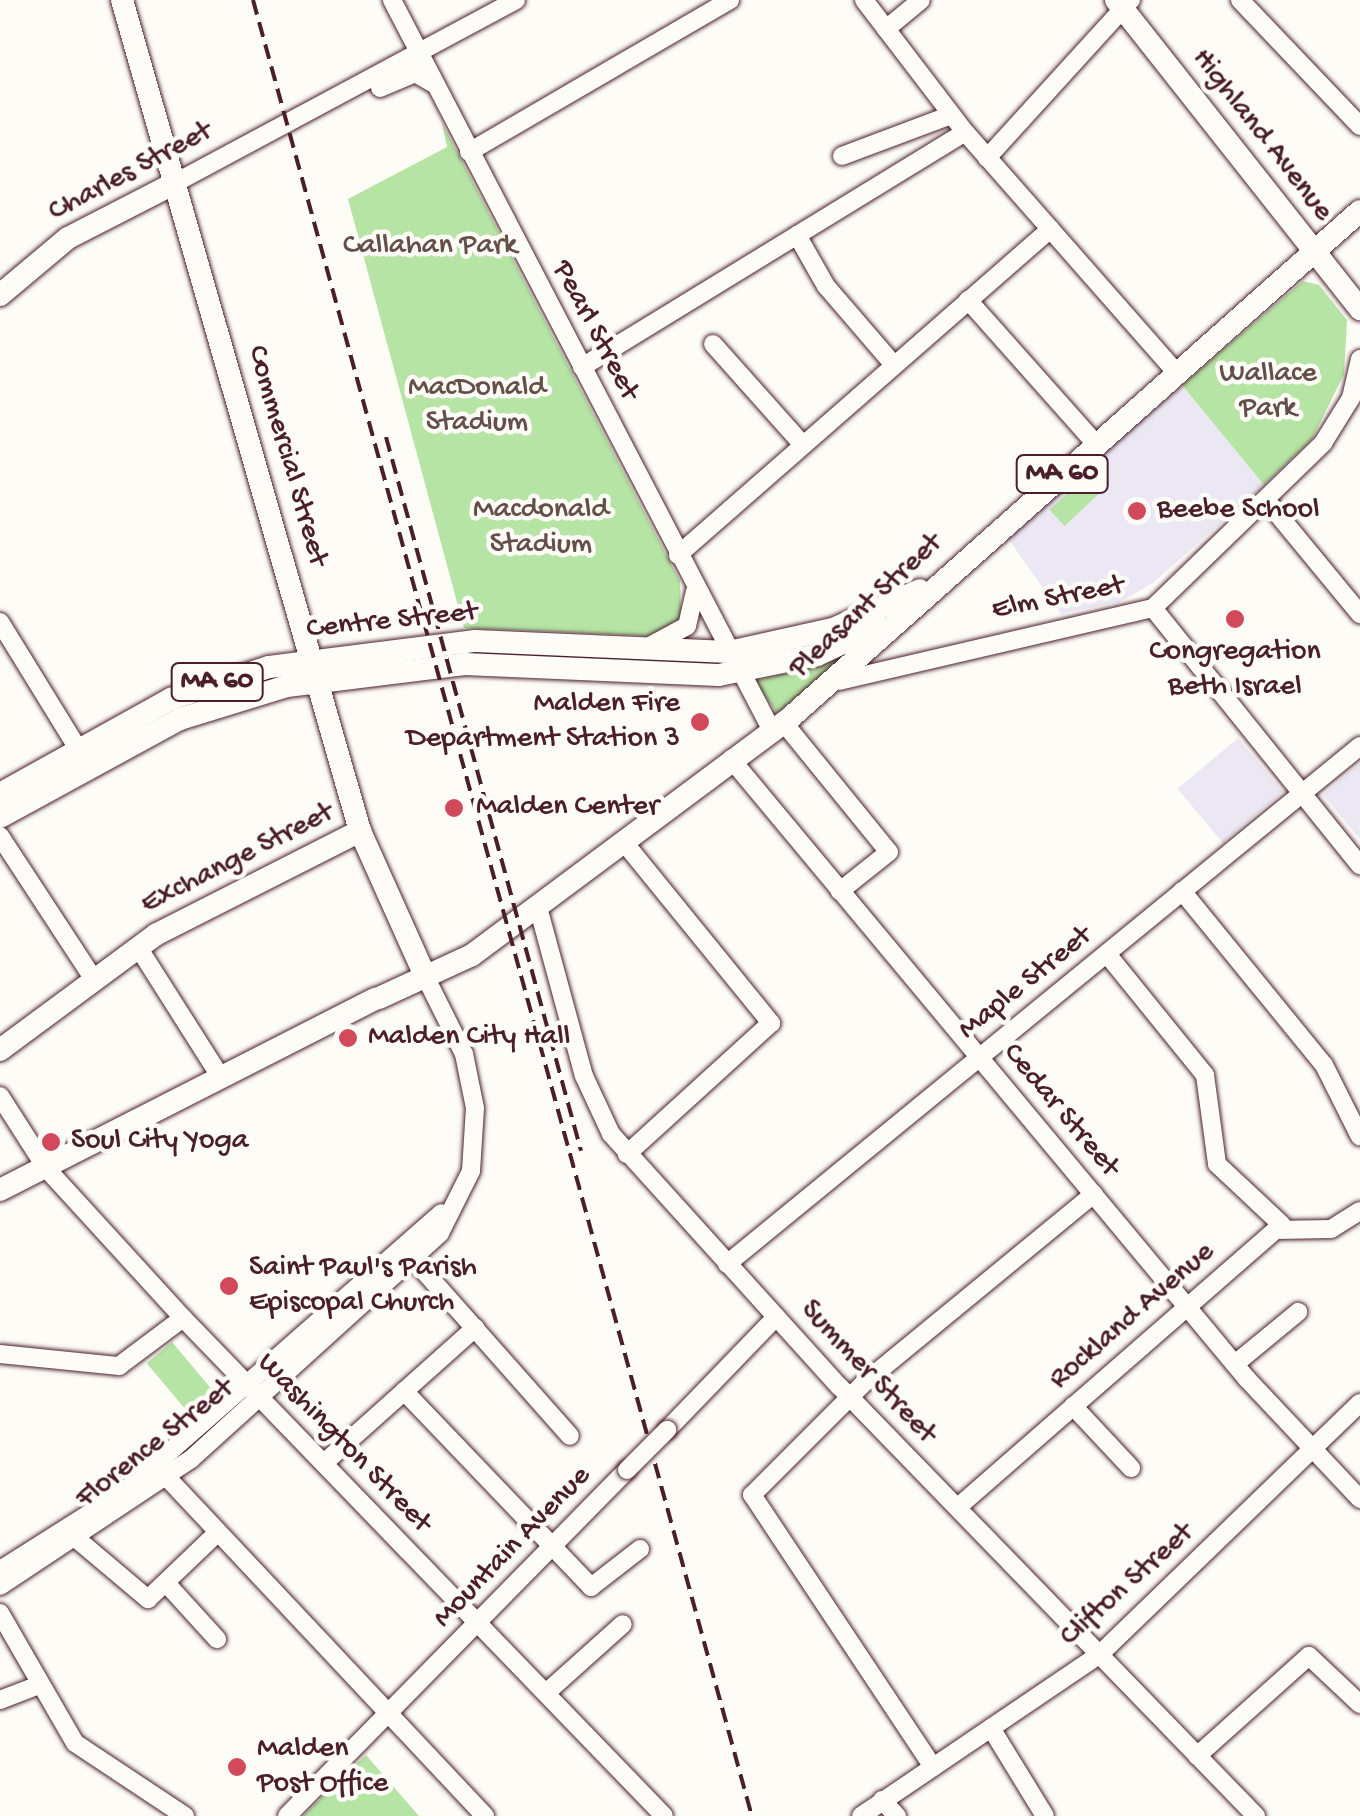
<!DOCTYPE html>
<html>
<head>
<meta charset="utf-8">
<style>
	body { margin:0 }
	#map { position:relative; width:1360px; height:1816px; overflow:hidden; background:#fdfcf7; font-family:"Gochi Hand",sans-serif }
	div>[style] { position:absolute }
	.built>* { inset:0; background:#ebe8f4; transform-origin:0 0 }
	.green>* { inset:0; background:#b5e4a4; transform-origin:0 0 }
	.roads { filter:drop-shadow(0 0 2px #4a1f2b) drop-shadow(0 0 2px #4a1f2b) }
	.minor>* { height:18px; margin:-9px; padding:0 9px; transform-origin:9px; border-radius:9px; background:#fdfcf7 }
	.major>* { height:22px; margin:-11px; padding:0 11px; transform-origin:11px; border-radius:11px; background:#fdfcf7 }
	.rail>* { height:4px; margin-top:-2px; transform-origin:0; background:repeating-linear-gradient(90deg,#4a1f2b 0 15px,transparent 0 23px) }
	.bridges { filter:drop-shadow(0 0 2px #4a1f2b) drop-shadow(0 0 2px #4a1f2b) }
	.minor-bridge>* { height:18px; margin:-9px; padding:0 9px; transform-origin:9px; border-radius:9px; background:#fdfcf7 }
	.dots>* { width:28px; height:28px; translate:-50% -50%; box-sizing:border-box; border:5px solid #fdfcf7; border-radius:50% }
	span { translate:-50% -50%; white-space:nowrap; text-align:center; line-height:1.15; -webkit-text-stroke:9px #fdfcf7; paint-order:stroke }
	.shield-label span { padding:2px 8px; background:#fdfcf7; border:2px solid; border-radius:8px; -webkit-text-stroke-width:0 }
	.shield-label { font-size:28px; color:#4a1f2b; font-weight:700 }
	.street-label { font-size:30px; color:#4a1f2b }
	.park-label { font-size:30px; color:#655049 }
	.poi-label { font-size:30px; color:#4a1f2b }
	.left { translate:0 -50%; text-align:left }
	.right { translate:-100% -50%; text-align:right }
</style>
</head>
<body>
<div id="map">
	<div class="built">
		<i style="clip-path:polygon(1182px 385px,1264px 485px,1153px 583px,1120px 602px,1061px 614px,1007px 537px)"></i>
		<i style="left:1238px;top:738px;width:70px;height:79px;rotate:50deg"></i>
		<i style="clip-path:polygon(1360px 763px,1360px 839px,1323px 795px)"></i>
	</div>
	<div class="green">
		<i style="clip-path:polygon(442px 123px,680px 581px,681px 617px,654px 636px,464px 628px,348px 199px,447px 147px)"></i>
		<i style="clip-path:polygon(1303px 281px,1319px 285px,1347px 320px,1344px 374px,1312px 439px,1264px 485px,1182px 385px)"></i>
		<i style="left:1089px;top:473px;width:22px;height:54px;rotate:47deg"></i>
		<i style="clip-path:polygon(855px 651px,780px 717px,754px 681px,817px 666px)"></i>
		<i style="left:172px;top:1342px;width:65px;height:33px;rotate:50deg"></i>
		<i style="clip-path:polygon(366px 1755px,419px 1816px,303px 1816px,332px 1787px)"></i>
	</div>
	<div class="roads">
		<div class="minor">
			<i style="left:392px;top:0;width:824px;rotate:62.53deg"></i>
			<i style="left:864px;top:0;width:166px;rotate:52.6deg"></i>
			<i style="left:965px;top:132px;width:320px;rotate:48.7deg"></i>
			<i style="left:1240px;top:0;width:174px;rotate:46.4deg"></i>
			<i style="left:886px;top:29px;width:45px;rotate:-39.6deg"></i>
			<i style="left:380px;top:88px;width:38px;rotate:-23deg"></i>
			<i style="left:415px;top:73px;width:20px;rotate:30deg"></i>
			<i style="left:469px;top:152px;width:302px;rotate:-30.2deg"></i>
			<i style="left:842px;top:156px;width:116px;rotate:-20.6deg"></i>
			<i style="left:987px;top:158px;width:214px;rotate:-47.7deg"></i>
			<i style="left:175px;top:183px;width:387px;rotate:-28.2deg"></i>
			<i style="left:797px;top:235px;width:59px;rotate:60.4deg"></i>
			<i style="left:826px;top:286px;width:104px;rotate:49.3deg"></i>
			<i style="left:968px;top:300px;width:193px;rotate:48.4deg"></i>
			<i style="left:713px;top:344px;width:135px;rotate:48.3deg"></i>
			<i style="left:582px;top:367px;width:449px;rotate:-31.5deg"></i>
			<i style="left:1266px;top:500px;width:148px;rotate:50.5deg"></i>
			<i style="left:678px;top:555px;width:495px;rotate:-41.2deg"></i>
			<i style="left:1153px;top:608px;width:330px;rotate:51.2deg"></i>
			<i style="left:0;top:622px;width:158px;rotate:58.4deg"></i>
			<i style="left:650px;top:646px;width:42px;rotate:-28.4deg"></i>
			<i style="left:687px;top:626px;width:35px;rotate:-77deg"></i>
			<i style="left:839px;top:681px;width:322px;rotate:-13.1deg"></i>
			<i style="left:1153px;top:608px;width:237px;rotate:-44.1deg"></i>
			<i style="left:1323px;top:443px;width:53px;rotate:-58.1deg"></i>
			<i style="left:1351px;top:398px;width:40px;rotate:-77deg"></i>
			<i style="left:784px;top:723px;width:166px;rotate:50.9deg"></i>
			<i style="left:889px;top:852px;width:63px;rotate:141.5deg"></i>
			<i style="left:731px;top:759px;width:807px;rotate:50.23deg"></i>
			<i style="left:1247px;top:1379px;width:165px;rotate:46.7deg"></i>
			<i style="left:0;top:836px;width:173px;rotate:56.8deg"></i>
			<i style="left:623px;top:841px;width:235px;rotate:50.9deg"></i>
			<i style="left:771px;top:1023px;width:195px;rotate:137.7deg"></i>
			<i style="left:1182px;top:891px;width:225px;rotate:50.8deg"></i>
			<i style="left:1324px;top:1065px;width:80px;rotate:63.4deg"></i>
			<i style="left:538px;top:907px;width:175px;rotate:74.8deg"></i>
			<i style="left:584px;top:1076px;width:64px;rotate:65deg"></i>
			<i style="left:611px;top:1134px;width:340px;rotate:47.9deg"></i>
			<i style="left:839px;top:1386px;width:599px;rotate:45.88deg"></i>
			<i style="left:138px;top:947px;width:153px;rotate:57.6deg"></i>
			<i style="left:1107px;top:954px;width:156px;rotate:51deg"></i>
			<i style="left:1205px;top:1075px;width:90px;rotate:82.3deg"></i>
			<i style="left:1217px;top:1164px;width:89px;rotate:43.2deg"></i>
			<i style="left:0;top:1096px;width:85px;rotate:57.4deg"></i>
			<i style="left:46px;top:1168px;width:203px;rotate:47.6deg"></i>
			<i style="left:183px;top:1318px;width:692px;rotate:45.99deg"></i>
			<i style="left:416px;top:1262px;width:232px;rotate:48.5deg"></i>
			<i style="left:727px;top:1264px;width:818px;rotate:-39.29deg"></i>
			<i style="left:0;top:1354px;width:120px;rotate:5.8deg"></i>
			<i style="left:119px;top:1366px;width:80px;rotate:-36.9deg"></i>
			<i style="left:1235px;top:1364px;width:82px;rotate:-39.5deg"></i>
			<i style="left:404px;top:1391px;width:271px;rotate:46.3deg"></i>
			<i style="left:591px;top:1587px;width:62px;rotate:-37.8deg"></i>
			<i style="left:1073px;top:1406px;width:85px;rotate:46.9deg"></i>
			<i style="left:667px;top:1430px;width:157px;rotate:-46deg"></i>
			<i style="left:324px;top:1463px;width:203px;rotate:-41.8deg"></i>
			<i style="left:160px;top:1470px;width:475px;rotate:46.8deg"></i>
			<i style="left:958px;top:1507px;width:421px;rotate:-41.1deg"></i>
			<i style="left:1275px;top:1230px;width:56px;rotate:-1deg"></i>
			<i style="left:1331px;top:1229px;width:34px;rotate:-32deg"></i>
			<i style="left:78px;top:1540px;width:92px;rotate:40.1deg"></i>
			<i style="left:148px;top:1599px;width:93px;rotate:-43.7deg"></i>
			<i style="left:0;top:1570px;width:148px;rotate:-32.3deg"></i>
			<i style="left:125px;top:1491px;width:421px;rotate:-41.3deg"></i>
			<i style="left:166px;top:1583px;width:76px;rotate:47.7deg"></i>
			<i style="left:0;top:1586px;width:229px;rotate:-33.6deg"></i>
			<i style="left:191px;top:1459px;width:336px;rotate:-42.2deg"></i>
			<i style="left:440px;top:1233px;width:69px;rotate:-63.4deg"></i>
			<i style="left:471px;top:1171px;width:63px;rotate:-86.4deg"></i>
			<i style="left:475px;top:1108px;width:55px;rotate:-101.5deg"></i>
			<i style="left:464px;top:1054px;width:83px;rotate:-116.6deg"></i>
			<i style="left:0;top:1613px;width:150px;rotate:60deg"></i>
			<i style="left:75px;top:1743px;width:132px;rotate:33.6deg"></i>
			<i style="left:546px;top:1693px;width:103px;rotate:-41.9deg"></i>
			<i style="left:0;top:1700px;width:40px;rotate:-21deg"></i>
			<i style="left:991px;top:1728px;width:103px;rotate:58.5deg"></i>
			<i style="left:1197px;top:1756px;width:150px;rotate:-41.8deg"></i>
			<i style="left:1309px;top:1656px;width:70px;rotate:43.3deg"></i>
			<i style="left:933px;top:1767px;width:327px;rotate:-123.6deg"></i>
			<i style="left:752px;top:1495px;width:160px;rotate:-45deg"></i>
			<i style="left:865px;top:1382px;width:296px;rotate:-39.4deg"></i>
			<i style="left:882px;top:1800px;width:22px;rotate:47deg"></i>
			<i style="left:287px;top:1816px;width:485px;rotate:-45.5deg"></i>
			<i style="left:861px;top:1816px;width:287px;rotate:-34.1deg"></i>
			<i style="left:1099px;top:1655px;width:363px;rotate:-44deg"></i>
		</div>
		<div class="major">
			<i style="left:122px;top:0;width:864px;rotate:74.02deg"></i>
			<i style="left:360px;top:831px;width:163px;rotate:65.8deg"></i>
			<i style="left:1116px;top:0;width:394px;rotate:51.7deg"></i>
			<i style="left:0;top:295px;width:89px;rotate:-40deg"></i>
			<i style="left:68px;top:238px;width:120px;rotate:-27.2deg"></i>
			<i style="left:0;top:794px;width:196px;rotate:-29.1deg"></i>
			<i style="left:171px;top:699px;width:103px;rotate:-18.1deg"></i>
			<i style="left:269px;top:667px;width:208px;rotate:-7.2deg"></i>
			<i style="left:475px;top:641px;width:254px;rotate:2.5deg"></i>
			<i style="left:729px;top:652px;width:107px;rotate:-12.5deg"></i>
			<i style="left:833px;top:629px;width:95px;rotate:-24.1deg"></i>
			<i style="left:0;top:817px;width:205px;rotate:-28.6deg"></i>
			<i style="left:180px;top:719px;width:112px;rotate:-17.1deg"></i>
			<i style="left:287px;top:686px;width:179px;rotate:-7deg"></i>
			<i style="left:465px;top:664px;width:254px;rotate:2.5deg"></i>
			<i style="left:719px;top:675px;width:100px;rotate:-11.5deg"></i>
			<i style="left:817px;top:655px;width:68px;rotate:-25.1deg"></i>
			<i style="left:379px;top:998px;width:102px;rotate:-24.8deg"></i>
			<i style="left:472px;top:955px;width:398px;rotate:-36.7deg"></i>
			<i style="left:791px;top:717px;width:761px;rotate:-41.65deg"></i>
			<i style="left:0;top:1050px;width:195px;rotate:-36.5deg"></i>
			<i style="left:157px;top:934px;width:228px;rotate:-26.9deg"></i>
			<i style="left:0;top:1190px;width:421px;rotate:-27deg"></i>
		</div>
	</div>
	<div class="rail">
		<i style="left:253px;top:0;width:1883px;rotate:74.64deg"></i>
		<i style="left:386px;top:437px;width:740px;rotate:74.72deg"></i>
	</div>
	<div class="bridges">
		<div class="minor-bridge">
			<i style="left:627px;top:1470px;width:57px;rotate:-45deg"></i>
		</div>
	</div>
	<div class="dots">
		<i style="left:1137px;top:511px;background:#d1495b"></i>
		<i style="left:1235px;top:619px;background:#d1495b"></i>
		<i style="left:700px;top:722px;background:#d1495b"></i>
		<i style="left:454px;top:808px;background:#d1495b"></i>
		<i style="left:348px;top:1038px;background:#d1495b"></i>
		<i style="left:51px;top:1142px;background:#d1495b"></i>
		<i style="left:229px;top:1286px;background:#d1495b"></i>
		<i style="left:237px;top:1767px;background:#d1495b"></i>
	</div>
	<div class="shield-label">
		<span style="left:1062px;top:474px">MA 60</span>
		<span style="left:217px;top:682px">MA 60</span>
	</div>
	<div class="street-label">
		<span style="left:1261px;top:136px;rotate:52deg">Highland Avenue</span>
		<span style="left:131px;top:173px;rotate:-28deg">Charles Street</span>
		<span style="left:594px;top:331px;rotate:62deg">Pearl Street</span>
		<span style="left:286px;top:456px;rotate:74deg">Commercial Street</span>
		<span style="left:1058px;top:599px;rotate:-11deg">Elm Street</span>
		<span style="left:867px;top:607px;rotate:-43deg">Pleasant Street</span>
		<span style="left:392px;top:622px;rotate:-6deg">Centre Street</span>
		<span style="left:238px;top:860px;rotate:-27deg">Exchange Street</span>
		<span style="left:1026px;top:984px;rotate:-39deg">Maple Street</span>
		<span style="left:1060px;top:1111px;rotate:50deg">Cedar Street</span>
		<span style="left:1133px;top:1317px;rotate:-41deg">Rockland Avenue</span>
		<span style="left:867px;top:1373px;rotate:47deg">Summer Street</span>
		<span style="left:343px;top:1444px;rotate:46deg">Washington Street</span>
		<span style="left:156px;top:1445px;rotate:-38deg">Florence Street</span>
		<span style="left:513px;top:1548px;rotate:-46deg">Mountain Avenue</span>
		<span style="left:1128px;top:1586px;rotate:-42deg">Clifton Street</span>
	</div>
	<div class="park-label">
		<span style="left:430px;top:247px">Callahan Park</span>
		<span style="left:1268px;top:392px">Wallace<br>Park</span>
		<span style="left:477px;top:406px">MacDonald<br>Stadium</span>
		<span style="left:541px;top:528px">Macdonald<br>Stadium</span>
	</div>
	<div class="poi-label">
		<span class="left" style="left:1157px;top:511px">Beebe School</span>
		<span style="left:1235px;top:670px">Congregation<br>Beth Israel</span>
		<span class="right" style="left:680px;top:722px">Malden Fire<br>Department Station 3</span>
		<span class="left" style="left:476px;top:808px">Malden Center</span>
		<span class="left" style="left:368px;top:1038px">Malden City Hall</span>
		<span class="left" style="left:71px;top:1142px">Soul City Yoga</span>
		<span class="left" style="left:249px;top:1286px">Saint Paul's Parish<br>Episcopal Church</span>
		<span class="left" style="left:257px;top:1767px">Malden<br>Post Office</span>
	</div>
</div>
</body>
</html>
